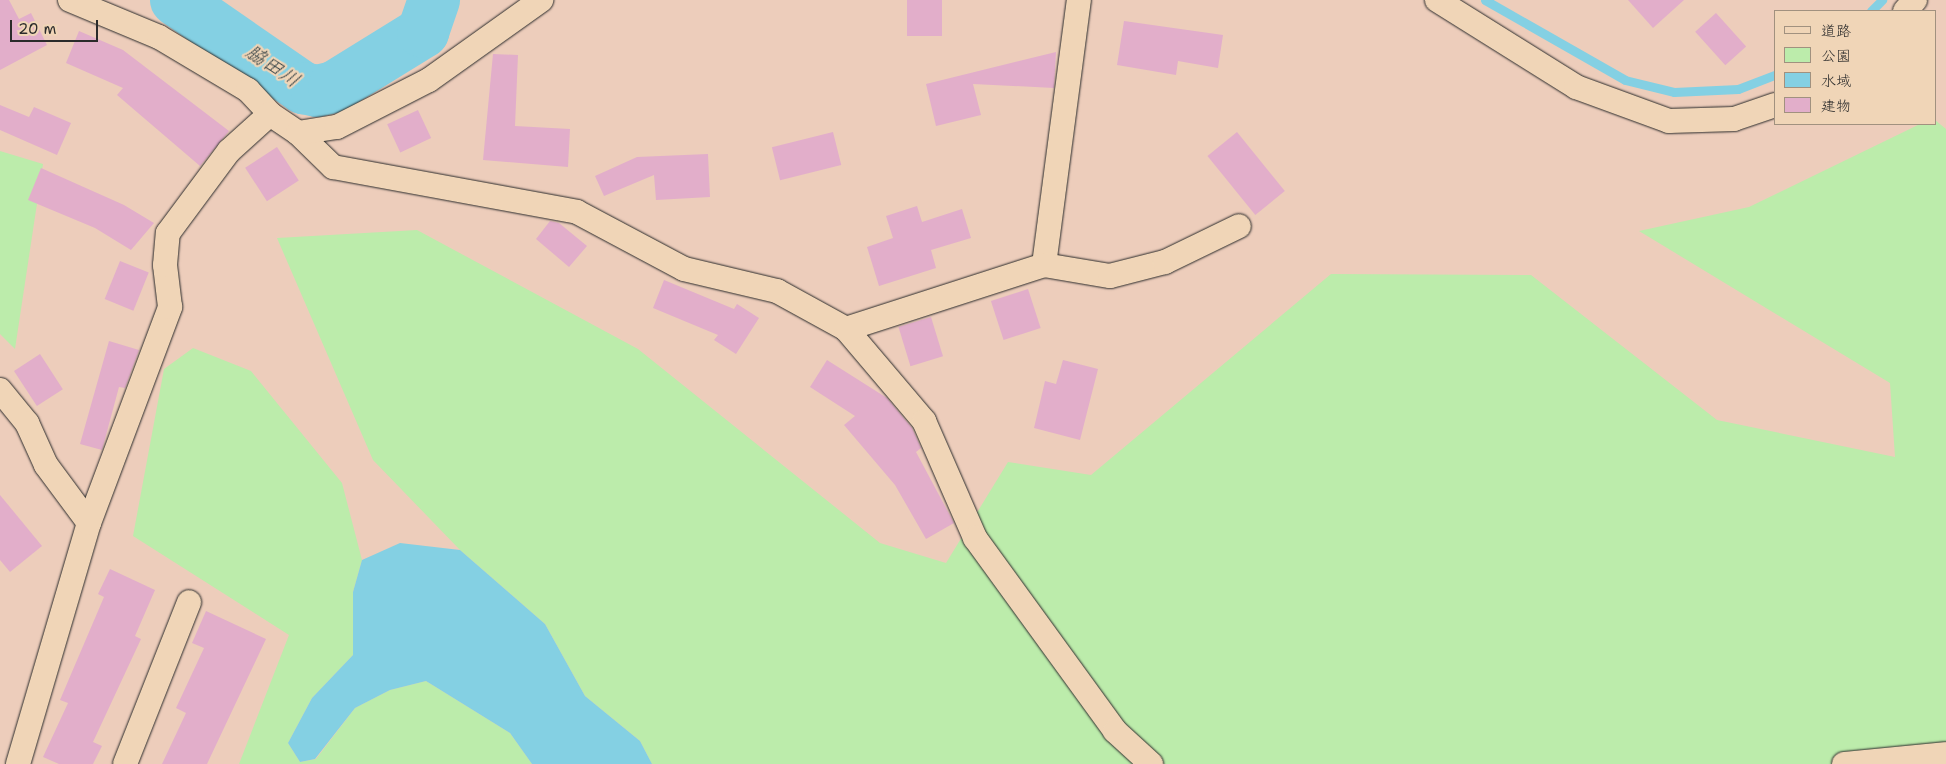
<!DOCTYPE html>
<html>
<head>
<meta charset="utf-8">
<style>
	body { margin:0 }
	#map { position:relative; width:1946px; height:764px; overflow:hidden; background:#edcdbb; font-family:"Shantell Sans","Klee One",sans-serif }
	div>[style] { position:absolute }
	.green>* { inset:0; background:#bcecab }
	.water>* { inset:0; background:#84d0e3 }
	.stream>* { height:9px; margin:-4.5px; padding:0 4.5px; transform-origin:4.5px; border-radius:4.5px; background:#84d0e3 }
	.river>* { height:52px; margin:-26px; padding:0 26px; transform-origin:26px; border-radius:26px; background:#84d0e3 }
	.building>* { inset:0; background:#e2aeca; transform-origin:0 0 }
	.roads { filter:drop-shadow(0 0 1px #2b2b2b) drop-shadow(0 0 1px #2b2b2b) }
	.street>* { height:24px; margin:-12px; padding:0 12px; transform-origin:12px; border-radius:12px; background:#f0d5b7 }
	span { translate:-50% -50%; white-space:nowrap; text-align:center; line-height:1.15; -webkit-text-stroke:4.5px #f0d5b7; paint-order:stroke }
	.water-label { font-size:20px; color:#384447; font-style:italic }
	.legend { position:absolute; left:1774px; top:10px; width:162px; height:115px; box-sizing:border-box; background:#f0d5b7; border:1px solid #a1917f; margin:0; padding:6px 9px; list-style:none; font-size:15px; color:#2b2b2b }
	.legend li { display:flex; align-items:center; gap:10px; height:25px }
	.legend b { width:25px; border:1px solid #a1917f }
	.scale { position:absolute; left:10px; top:20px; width:88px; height:22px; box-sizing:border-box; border:2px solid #2b2b2b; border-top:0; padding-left:6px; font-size:15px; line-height:18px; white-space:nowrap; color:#2b2b2b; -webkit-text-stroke:4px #f0d5b7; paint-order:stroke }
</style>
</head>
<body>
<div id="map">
	<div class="green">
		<i style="clip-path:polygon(1935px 120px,1946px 129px,1946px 764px,652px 764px,640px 741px,585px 696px,545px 624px,460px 550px,373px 460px,277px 238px,417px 230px,638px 349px,880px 543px,946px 563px,1008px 462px,1091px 475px,1331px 274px,1531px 275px,1717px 420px,1895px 457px,1890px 383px,1639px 231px,1749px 207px,1920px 124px,1935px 124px)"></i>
		<i style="clip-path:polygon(0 151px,43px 164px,15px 349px,0 334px)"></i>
		<i style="clip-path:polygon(193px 348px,251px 371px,342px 483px,362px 560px,353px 592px,353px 655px,312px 698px,288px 743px,300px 762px,316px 759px,355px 708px,390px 690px,426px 681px,510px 733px,532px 764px,239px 764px,289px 635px,133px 536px,164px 369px)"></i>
	</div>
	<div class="water">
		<i style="clip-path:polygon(400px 543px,460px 550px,545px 624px,585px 696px,640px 741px,652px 764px,532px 764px,510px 733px,426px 681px,390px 690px,355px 708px,315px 759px,300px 762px,288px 743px,312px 698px,353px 655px,353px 592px,362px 560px)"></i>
	</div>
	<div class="stream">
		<i style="left:1485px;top:0;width:161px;rotate:29.7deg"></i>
		<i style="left:1625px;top:80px;width:50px;rotate:13.8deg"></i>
		<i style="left:1674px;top:92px;width:64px;rotate:-2.7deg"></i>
		<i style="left:1738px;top:89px;width:40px;rotate:-21deg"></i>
		<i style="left:1871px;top:11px;width:16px;rotate:-45deg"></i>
	</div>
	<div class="river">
		<i style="left:176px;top:0;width:155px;rotate:34.7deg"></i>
		<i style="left:303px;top:88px;width:14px;rotate:12deg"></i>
		<i style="left:317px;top:91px;width:17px;rotate:-13deg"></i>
		<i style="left:334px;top:87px;width:105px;rotate:-31.7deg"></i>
		<i style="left:423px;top:32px;width:34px;rotate:-71deg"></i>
	</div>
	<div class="building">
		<i style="clip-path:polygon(0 0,9px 0,19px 19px,31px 13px,47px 45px,0 70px)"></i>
		<i style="left:907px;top:0;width:35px;height:36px"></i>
		<i style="clip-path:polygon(1628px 0,1684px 0,1653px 28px)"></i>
		<i style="left:1716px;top:13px;width:45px;height:28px;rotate:48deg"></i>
		<i style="clip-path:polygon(1124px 21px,1223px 35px,1218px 68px,1178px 61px,1176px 75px,1117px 65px)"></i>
		<i style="clip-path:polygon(79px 31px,123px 50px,229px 131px,200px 166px,117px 95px,123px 88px,66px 63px)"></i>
		<i style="clip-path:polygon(1056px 52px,1054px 88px,973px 84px,981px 115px,936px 126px,926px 84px)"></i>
		<i style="clip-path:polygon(493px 54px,518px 55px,515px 126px,570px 129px,568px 167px,483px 160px)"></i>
		<i style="clip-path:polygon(0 105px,29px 117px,34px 107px,71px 123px,57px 155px,0 130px)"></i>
		<i style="left:418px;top:110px;width:31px;height:34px;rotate:65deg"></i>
		<i style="left:833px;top:132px;width:34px;height:63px;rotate:76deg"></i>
		<i style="left:1237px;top:132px;width:76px;height:38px;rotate:51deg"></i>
		<i style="left:277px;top:147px;width:40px;height:38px;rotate:57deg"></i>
		<i style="clip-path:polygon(708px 154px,710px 197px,656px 200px,654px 175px,604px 196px,595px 176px,637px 157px)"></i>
		<i style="clip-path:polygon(41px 168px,124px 205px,154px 223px,131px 250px,95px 228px,28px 200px)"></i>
		<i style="clip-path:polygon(917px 206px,922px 222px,962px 209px,971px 238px,931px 250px,936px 268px,879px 286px,867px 247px,893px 238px,886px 216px)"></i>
		<i style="clip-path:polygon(550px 221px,559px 223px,587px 246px,569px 267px,536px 239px)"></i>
		<i style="left:120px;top:261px;width:31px;height:41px;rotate:22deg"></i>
		<i style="clip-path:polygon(664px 280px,734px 309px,737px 304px,759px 318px,736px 354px,714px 340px,718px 335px,653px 308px)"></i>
		<i style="left:1028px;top:289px;width:41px;height:39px;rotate:72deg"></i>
		<i style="left:931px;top:317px;width:41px;height:34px;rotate:73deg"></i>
		<i style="clip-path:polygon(109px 341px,139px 350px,125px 388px,119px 387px,102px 450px,80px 444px)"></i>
		<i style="left:40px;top:354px;width:42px;height:31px;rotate:57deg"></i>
		<i style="clip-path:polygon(827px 360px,887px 398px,912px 428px,921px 448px,916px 452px,954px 523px,926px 539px,895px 485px,844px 425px,855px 416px,810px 387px)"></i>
		<i style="clip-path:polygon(1063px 360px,1098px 369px,1080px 440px,1034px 428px,1045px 381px,1056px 384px)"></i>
		<i style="clip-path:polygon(0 495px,42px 546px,10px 572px,0 560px)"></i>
		<i style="clip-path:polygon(110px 569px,155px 590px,135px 636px,141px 639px,93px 742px,102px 746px,93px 764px,59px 764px,43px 757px,68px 703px,60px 700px,104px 597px,98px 594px)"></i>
		<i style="clip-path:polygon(206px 611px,266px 639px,207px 764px,162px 764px,186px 713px,176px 708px,204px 648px,192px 643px)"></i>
	</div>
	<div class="roads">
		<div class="street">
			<i style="left:70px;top:0;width:96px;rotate:22.6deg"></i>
			<i style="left:159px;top:37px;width:104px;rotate:30.8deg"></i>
			<i style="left:248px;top:90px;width:33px;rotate:47deg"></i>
			<i style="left:270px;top:114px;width:34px;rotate:34deg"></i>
			<i style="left:298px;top:133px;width:49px;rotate:44.2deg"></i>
			<i style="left:333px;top:167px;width:248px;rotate:10.4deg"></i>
			<i style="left:577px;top:212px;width:121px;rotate:28deg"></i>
			<i style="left:684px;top:269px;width:96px;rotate:13.3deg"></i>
			<i style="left:777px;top:291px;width:79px;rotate:28.8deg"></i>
			<i style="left:846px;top:329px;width:121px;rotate:49.7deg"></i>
			<i style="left:924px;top:421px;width:128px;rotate:66.4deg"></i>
			<i style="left:975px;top:538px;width:238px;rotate:54deg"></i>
			<i style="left:1115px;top:731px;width:49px;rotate:42.5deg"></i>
			<i style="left:1437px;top:0;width:164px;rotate:32deg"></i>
			<i style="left:1576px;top:87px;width:99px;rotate:20.1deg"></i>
			<i style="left:1669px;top:121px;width:65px;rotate:-1.8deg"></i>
			<i style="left:1734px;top:119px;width:43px;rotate:-18.9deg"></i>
			<i style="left:1905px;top:11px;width:15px;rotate:-48deg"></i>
			<i style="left:298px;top:133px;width:39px;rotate:-9deg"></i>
			<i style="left:337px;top:127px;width:103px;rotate:-27.1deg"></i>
			<i style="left:429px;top:80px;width:138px;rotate:-35.5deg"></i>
			<i style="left:1044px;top:265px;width:267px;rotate:-82.5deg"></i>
			<i style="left:846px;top:329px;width:208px;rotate:-17.9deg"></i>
			<i style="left:1044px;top:265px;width:67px;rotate:9.5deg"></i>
			<i style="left:1110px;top:276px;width:57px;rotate:-14.3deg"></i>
			<i style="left:1165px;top:262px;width:82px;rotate:-25.9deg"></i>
			<i style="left:0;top:390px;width:43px;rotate:50.7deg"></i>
			<i style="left:27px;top:423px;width:46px;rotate:65.7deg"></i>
			<i style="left:46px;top:465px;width:72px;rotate:53.4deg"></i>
			<i style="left:18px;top:764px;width:251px;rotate:-73.6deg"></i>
			<i style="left:89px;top:523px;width:231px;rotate:-69.4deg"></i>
			<i style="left:170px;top:307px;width:42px;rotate:-96.8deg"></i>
			<i style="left:165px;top:265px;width:32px;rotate:-85deg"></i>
			<i style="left:168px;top:233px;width:102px;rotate:-53.4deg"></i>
			<i style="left:229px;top:151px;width:55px;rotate:-42.1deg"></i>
			<i style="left:125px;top:764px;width:174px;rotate:-68.4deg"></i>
			<i style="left:1844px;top:764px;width:102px;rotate:-5.6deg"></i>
		</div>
	</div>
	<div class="water-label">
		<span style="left:273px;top:66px;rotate:34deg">脇田川</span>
	</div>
	<ul class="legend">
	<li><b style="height:6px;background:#f0d5b7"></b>道路</li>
	<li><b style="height:14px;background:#bcecab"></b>公園</li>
	<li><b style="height:14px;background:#84d0e3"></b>水域</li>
	<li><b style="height:14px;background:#e2aeca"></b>建物</li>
	</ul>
	<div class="scale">20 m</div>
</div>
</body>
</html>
